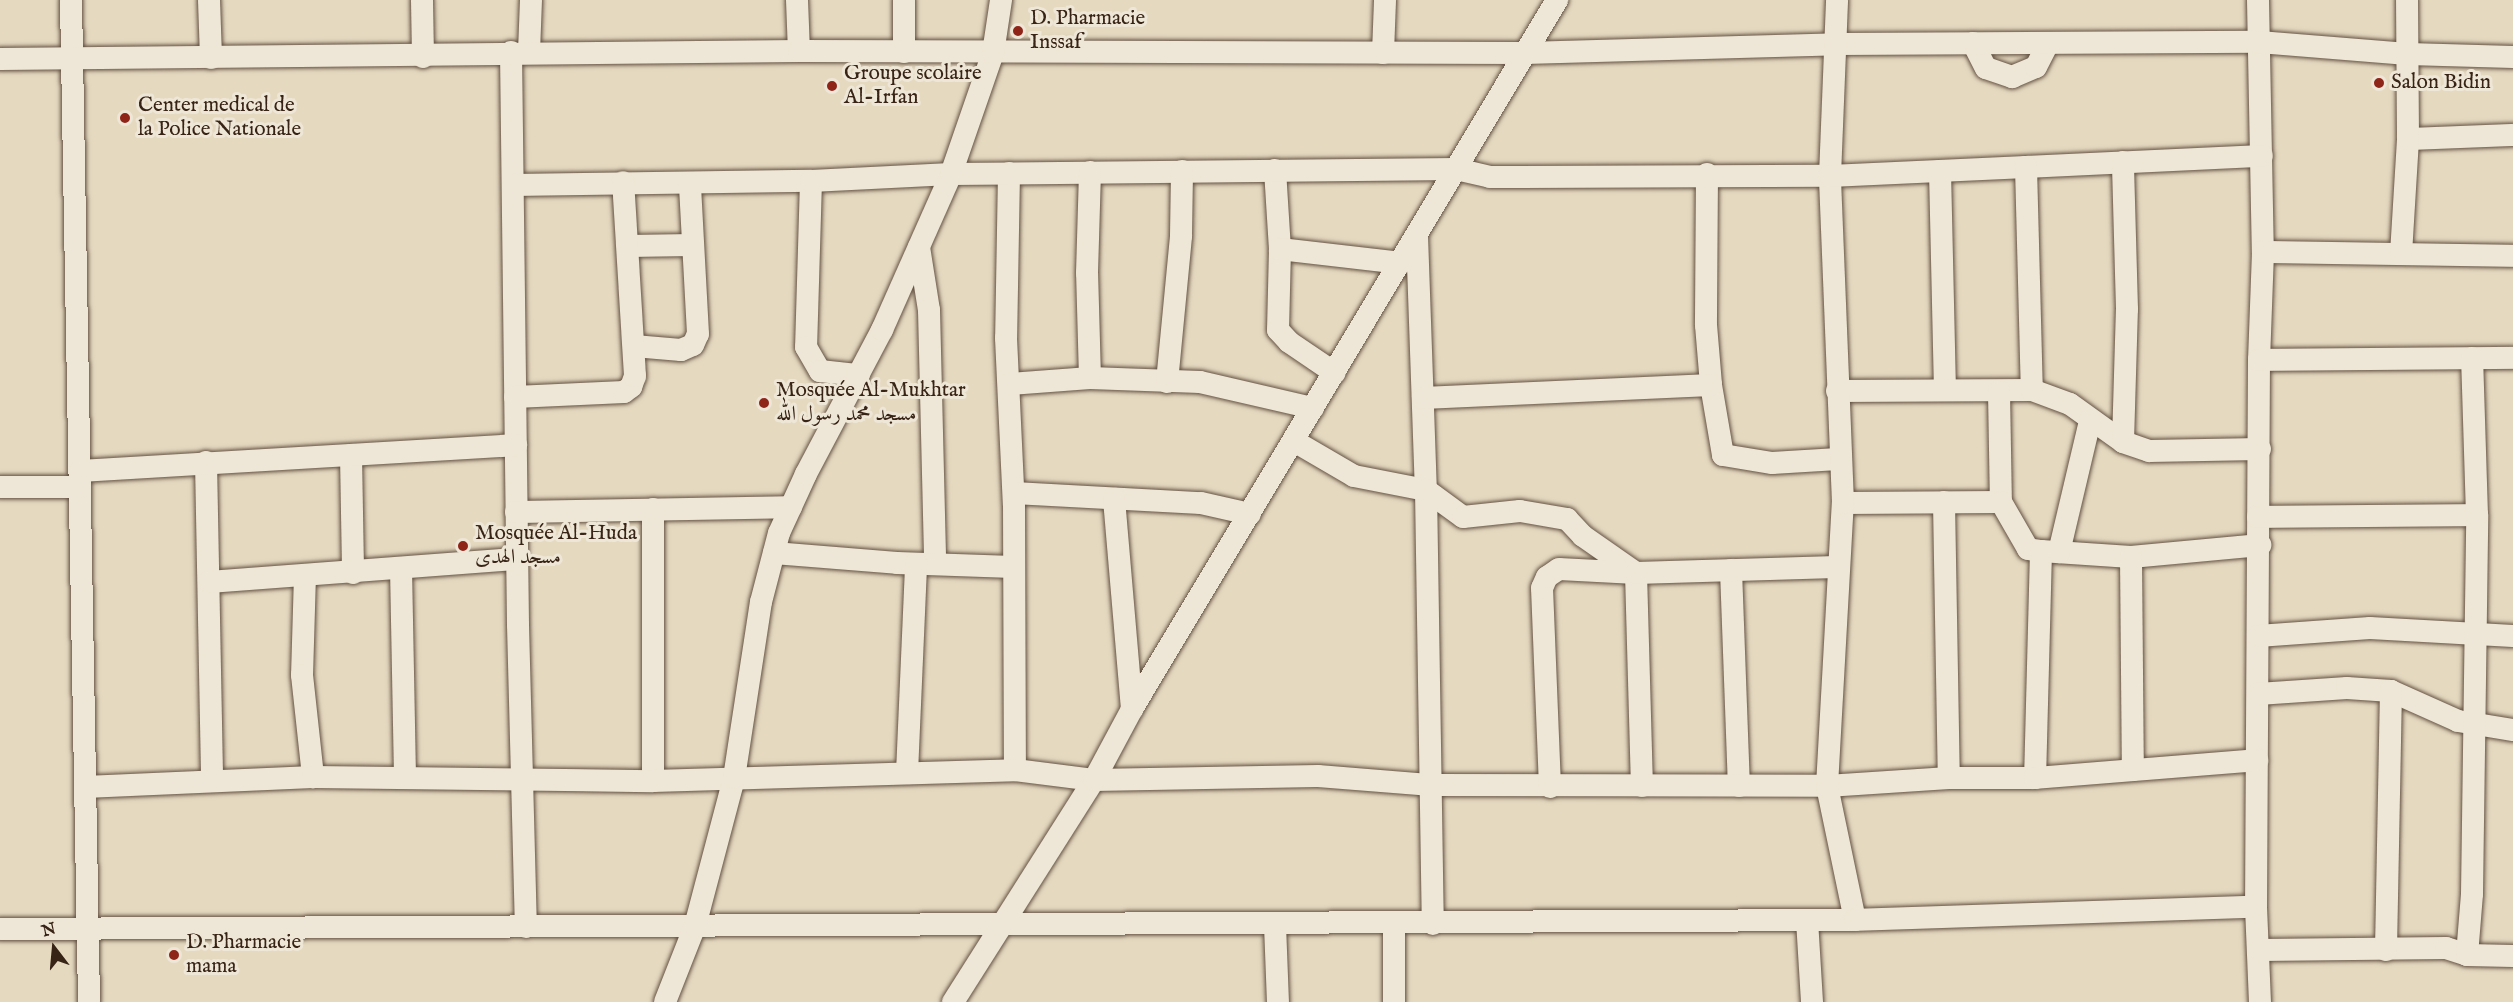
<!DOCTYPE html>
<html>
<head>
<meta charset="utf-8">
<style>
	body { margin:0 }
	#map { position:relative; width:2513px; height:1002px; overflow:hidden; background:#e5d9c0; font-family:"IM FELL English",Amiri,serif }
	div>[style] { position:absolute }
	.roads { filter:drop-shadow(0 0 2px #635141) drop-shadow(0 0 2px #635141) }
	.minor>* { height:22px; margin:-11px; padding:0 11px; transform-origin:11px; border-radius:11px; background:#eee6d6 }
	.dots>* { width:16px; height:16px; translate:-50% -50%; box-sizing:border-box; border:3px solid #eee6d6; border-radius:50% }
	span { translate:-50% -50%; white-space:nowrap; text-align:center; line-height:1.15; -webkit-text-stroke:6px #eee6d6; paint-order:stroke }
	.poi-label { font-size:21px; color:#382417 }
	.left { translate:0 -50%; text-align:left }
	.north { position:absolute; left:24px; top:918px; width:60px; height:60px; -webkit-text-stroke:4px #eee6d6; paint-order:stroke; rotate:344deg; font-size:16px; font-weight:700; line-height:24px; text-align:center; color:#382417 }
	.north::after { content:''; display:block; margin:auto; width:21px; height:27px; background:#382417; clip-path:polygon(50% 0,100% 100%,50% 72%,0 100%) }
</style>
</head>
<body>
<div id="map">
	<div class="roads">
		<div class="minor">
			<i style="left:71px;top:0;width:1002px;rotate:88.97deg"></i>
			<i style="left:209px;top:0;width:58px;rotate:88deg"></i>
			<i style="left:422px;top:0;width:57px;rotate:89deg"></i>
			<i style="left:797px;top:0;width:51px;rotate:87.8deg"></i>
			<i style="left:904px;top:0;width:52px;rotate:90deg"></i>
			<i style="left:2258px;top:0;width:252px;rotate:88.9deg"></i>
			<i style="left:2263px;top:252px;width:108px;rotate:92.1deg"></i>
			<i style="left:2259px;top:360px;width:547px;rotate:90.31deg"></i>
			<i style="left:2256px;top:907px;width:95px;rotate:87.6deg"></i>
			<i style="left:1973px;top:43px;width:28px;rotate:63deg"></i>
			<i style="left:1986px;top:68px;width:28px;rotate:19deg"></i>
			<i style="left:2012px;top:77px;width:26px;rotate:-23deg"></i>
			<i style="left:2036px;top:67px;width:27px;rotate:-63deg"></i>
			<i style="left:511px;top:52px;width:573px;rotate:89.3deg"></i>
			<i style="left:518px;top:625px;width:302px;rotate:88.5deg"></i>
			<i style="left:529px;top:52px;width:52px;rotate:-87.8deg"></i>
			<i style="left:1383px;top:53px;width:53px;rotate:-87.8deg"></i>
			<i style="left:0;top:59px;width:799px;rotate:-0.57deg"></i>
			<i style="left:799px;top:51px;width:726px;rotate:0.16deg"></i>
			<i style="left:1525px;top:53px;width:313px;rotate:-1.6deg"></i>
			<i style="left:1838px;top:44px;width:421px;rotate:-0.3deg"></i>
			<i style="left:2259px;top:42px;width:149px;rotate:4.6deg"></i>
			<i style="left:2408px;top:54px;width:105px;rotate:1.6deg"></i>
			<i style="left:2408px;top:139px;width:105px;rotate:-2.2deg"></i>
			<i style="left:2026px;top:167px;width:236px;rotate:-2.7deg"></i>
			<i style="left:1275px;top:170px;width:79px;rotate:86.4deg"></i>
			<i style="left:1280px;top:249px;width:81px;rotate:91.4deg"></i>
			<i style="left:1278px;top:330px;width:16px;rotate:47deg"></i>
			<i style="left:1289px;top:342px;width:55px;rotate:34deg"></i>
			<i style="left:1940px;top:171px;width:219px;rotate:88.7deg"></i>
			<i style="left:1009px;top:173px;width:165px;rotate:91deg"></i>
			<i style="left:1006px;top:338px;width:167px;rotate:87.3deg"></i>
			<i style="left:1014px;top:505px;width:265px;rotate:89.8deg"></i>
			<i style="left:1707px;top:174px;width:151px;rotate:90.4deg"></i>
			<i style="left:1706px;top:325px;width:60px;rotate:85.2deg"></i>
			<i style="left:1711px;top:385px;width:71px;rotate:80.3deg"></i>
			<i style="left:1723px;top:455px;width:50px;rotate:9.3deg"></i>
			<i style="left:1772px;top:463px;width:66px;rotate:-3.5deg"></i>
			<i style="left:811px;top:181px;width:166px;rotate:91.7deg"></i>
			<i style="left:806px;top:347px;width:28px;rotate:60deg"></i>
			<i style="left:820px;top:371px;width:39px;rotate:6deg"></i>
			<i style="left:513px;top:185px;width:298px;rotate:-0.8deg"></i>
			<i style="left:811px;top:181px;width:140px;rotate:-2.9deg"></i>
			<i style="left:951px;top:174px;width:505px;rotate:-0.57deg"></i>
			<i style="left:1456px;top:169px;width:35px;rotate:13deg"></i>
			<i style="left:1490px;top:177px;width:340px;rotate:-0.2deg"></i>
			<i style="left:1830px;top:176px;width:176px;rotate:-87.7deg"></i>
			<i style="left:1417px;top:236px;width:254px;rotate:88deg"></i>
			<i style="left:1426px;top:490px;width:434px;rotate:89.1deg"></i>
			<i style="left:628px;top:246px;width:65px;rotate:-0.9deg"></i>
			<i style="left:919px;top:247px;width:64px;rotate:81deg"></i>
			<i style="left:929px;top:310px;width:254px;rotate:88.6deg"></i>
			<i style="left:1280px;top:249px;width:122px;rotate:6.6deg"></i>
			<i style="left:2263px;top:252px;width:250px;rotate:0.9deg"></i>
			<i style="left:2401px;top:254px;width:115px;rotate:-86.5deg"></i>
			<i style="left:2408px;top:139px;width:139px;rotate:-90.4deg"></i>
			<i style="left:634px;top:346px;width:47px;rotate:4.9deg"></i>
			<i style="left:681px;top:350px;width:13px;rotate:-23deg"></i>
			<i style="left:693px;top:345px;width:12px;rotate:-66deg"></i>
			<i style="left:698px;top:334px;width:150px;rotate:-93.1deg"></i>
			<i style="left:2259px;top:360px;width:254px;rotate:-0.5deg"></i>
			<i style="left:1090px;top:378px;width:110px;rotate:2.1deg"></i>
			<i style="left:1200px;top:382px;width:116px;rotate:13deg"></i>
			<i style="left:1167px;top:382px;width:147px;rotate:-84.5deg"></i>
			<i style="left:1181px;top:236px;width:65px;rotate:-89.1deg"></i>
			<i style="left:1010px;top:384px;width:80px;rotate:-4.3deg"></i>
			<i style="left:1090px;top:378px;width:105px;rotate:-91.6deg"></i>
			<i style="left:1087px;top:273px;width:101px;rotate:-88.3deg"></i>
			<i style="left:1837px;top:391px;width:195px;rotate:-0.3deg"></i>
			<i style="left:2032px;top:390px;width:40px;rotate:20.2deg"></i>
			<i style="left:2070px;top:404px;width:65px;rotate:35.6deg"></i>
			<i style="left:2123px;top:442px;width:28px;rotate:19deg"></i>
			<i style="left:2149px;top:451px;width:111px;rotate:-1deg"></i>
			<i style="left:1999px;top:392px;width:110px;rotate:89deg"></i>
			<i style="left:515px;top:397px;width:109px;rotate:-2.6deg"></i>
			<i style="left:624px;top:392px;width:9px;rotate:-36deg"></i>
			<i style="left:631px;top:387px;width:12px;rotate:-70deg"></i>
			<i style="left:635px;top:376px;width:194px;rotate:-93.5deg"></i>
			<i style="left:1423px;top:398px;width:288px;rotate:-2.6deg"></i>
			<i style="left:1294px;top:441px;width:69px;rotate:30.3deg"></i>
			<i style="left:1354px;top:476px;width:73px;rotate:11deg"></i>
			<i style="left:1426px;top:490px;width:46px;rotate:36.1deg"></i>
			<i style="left:1463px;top:517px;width:57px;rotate:-6deg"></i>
			<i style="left:1520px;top:511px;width:48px;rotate:9.7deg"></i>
			<i style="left:1567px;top:519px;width:23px;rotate:47deg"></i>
			<i style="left:1583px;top:536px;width:65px;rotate:34.9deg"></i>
			<i style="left:1636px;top:573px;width:213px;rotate:88.4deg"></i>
			<i style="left:2123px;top:442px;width:133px;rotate:-88.3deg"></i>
			<i style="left:2127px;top:309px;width:147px;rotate:-91.6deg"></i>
			<i style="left:351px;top:455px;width:118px;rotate:89deg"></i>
			<i style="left:206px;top:462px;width:319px;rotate:88.9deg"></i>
			<i style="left:80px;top:471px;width:437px;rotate:-3.4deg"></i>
			<i style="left:0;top:487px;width:80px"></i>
			<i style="left:1014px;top:493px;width:187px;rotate:3.1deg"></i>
			<i style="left:1201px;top:503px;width:50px;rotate:12.7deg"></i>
			<i style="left:1114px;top:499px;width:211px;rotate:85.1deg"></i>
			<i style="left:1944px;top:502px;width:276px;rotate:89deg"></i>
			<i style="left:1843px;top:503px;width:158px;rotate:-0.4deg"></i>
			<i style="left:2001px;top:502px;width:54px;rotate:60.1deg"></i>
			<i style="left:2028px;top:549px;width:13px;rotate:9deg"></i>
			<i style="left:2041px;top:551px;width:227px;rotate:91.5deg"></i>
			<i style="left:653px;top:509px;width:272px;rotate:90deg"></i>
			<i style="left:516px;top:512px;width:275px;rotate:-1deg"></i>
			<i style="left:2258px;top:517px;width:219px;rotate:-0.5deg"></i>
			<i style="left:2041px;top:551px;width:90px;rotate:3.8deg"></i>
			<i style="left:2131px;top:557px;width:130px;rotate:-5.3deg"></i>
			<i style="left:2059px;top:552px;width:135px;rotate:-76.7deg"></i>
			<i style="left:774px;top:553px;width:123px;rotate:4.6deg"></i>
			<i style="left:897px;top:563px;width:116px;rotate:2deg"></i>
			<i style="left:2131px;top:557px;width:213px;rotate:89.5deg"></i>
			<i style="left:401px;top:568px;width:209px;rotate:88.9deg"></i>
			<i style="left:1731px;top:570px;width:216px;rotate:87.9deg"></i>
			<i style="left:305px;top:575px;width:100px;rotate:91.7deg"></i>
			<i style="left:302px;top:675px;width:103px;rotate:83.8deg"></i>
			<i style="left:210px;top:582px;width:308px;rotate:-4.3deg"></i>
			<i style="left:2258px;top:636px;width:112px;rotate:-4.1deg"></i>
			<i style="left:2370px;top:628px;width:143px;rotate:3.2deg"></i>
			<i style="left:2258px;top:694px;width:89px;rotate:-3.9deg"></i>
			<i style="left:2347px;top:688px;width:44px;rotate:3.9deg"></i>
			<i style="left:2391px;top:691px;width:73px;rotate:24.1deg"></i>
			<i style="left:2458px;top:721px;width:56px;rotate:9.3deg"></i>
			<i style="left:907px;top:773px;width:209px;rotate:-87.5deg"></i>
			<i style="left:85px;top:787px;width:228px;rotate:-2.5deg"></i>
			<i style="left:313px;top:777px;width:340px;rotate:0.7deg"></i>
			<i style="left:653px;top:781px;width:362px;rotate:-1.7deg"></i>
			<i style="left:1015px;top:770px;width:80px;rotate:7.2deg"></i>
			<i style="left:1094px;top:780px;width:224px;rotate:-1deg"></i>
			<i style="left:1318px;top:776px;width:111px;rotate:4.6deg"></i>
			<i style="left:1429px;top:785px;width:398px;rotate:0.1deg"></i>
			<i style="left:1827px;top:786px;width:122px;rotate:-3.8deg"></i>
			<i style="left:1949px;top:778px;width:86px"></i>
			<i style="left:2035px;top:778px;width:223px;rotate:-4.6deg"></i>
			<i style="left:1550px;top:787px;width:199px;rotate:-92.3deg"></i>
			<i style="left:1542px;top:588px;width:12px;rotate:-66deg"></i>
			<i style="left:1547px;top:577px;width:14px;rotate:-34deg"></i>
			<i style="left:1559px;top:569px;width:77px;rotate:3deg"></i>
			<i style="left:1636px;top:573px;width:200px;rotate:-1.7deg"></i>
			<i style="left:1807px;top:920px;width:82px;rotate:86.5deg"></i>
			<i style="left:1855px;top:920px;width:137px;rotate:-101.8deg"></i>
			<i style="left:1827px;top:786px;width:283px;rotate:-86.8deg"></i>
			<i style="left:1843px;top:503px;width:327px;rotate:-92.3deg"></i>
			<i style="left:1830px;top:176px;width:196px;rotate:-2.6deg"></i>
			<i style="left:2026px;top:167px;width:223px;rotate:88.5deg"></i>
			<i style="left:1394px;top:924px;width:78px;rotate:90deg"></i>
			<i style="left:1275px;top:925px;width:77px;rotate:87.8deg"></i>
			<i style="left:0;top:929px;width:1855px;rotate:-0.28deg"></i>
			<i style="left:1855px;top:920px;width:401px;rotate:-1.9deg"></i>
			<i style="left:2260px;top:950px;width:186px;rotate:-0.6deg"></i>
			<i style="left:2446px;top:948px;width:22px;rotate:18deg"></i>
			<i style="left:2467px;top:955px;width:46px;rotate:1.2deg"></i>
			<i style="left:2386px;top:950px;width:259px;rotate:-88.9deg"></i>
			<i style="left:2467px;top:955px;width:61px;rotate:-85.3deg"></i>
			<i style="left:2472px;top:894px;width:379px;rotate:-89.2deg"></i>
			<i style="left:2477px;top:515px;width:157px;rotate:-91.8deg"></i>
			<i style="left:665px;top:1002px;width:82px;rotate:-68.5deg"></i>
			<i style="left:695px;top:926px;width:153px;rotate:-75.2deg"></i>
			<i style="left:734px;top:778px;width:178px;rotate:-81.3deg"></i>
			<i style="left:761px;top:602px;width:71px;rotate:-75.4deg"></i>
			<i style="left:779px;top:533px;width:65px;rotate:-65.4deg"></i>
			<i style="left:806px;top:474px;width:163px;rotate:-62.2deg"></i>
			<i style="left:882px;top:330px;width:171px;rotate:-66.1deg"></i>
			<i style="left:951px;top:174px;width:128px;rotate:-70.9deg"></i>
			<i style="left:993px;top:53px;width:54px;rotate:-81.4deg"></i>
			<i style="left:953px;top:1002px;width:263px;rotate:-57.6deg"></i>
			<i style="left:1094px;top:780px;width:81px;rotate:-61.8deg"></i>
			<i style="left:1132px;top:709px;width:827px;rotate:-59.06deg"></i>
		</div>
	</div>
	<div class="dots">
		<i style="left:1018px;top:31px;background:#8f2418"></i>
		<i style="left:2379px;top:83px;background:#8f2418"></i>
		<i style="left:832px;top:86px;background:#8f2418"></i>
		<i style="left:125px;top:118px;background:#8f2418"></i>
		<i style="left:764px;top:403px;background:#8f2418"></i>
		<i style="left:463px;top:546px;background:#8f2418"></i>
		<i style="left:174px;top:955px;background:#8f2418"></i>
	</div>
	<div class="poi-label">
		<span class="left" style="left:1030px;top:31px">D. Pharmacie<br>Inssaf</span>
		<span class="left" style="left:844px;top:86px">Groupe scolaire<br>Al-Irfan</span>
		<span class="left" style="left:2391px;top:83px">Salon Bidin</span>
		<span class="left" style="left:138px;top:118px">Center medical de<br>la Police Nationale</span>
		<span class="left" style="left:776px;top:403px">Mosquée Al-Mukhtar<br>مسجد محمد رسول الله</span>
		<span class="left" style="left:475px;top:546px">Mosquée Al-Huda<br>مسجد الهدى</span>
		<span class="left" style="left:186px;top:955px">D. Pharmacie<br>mama</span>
	</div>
	<div class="north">N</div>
</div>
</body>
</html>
